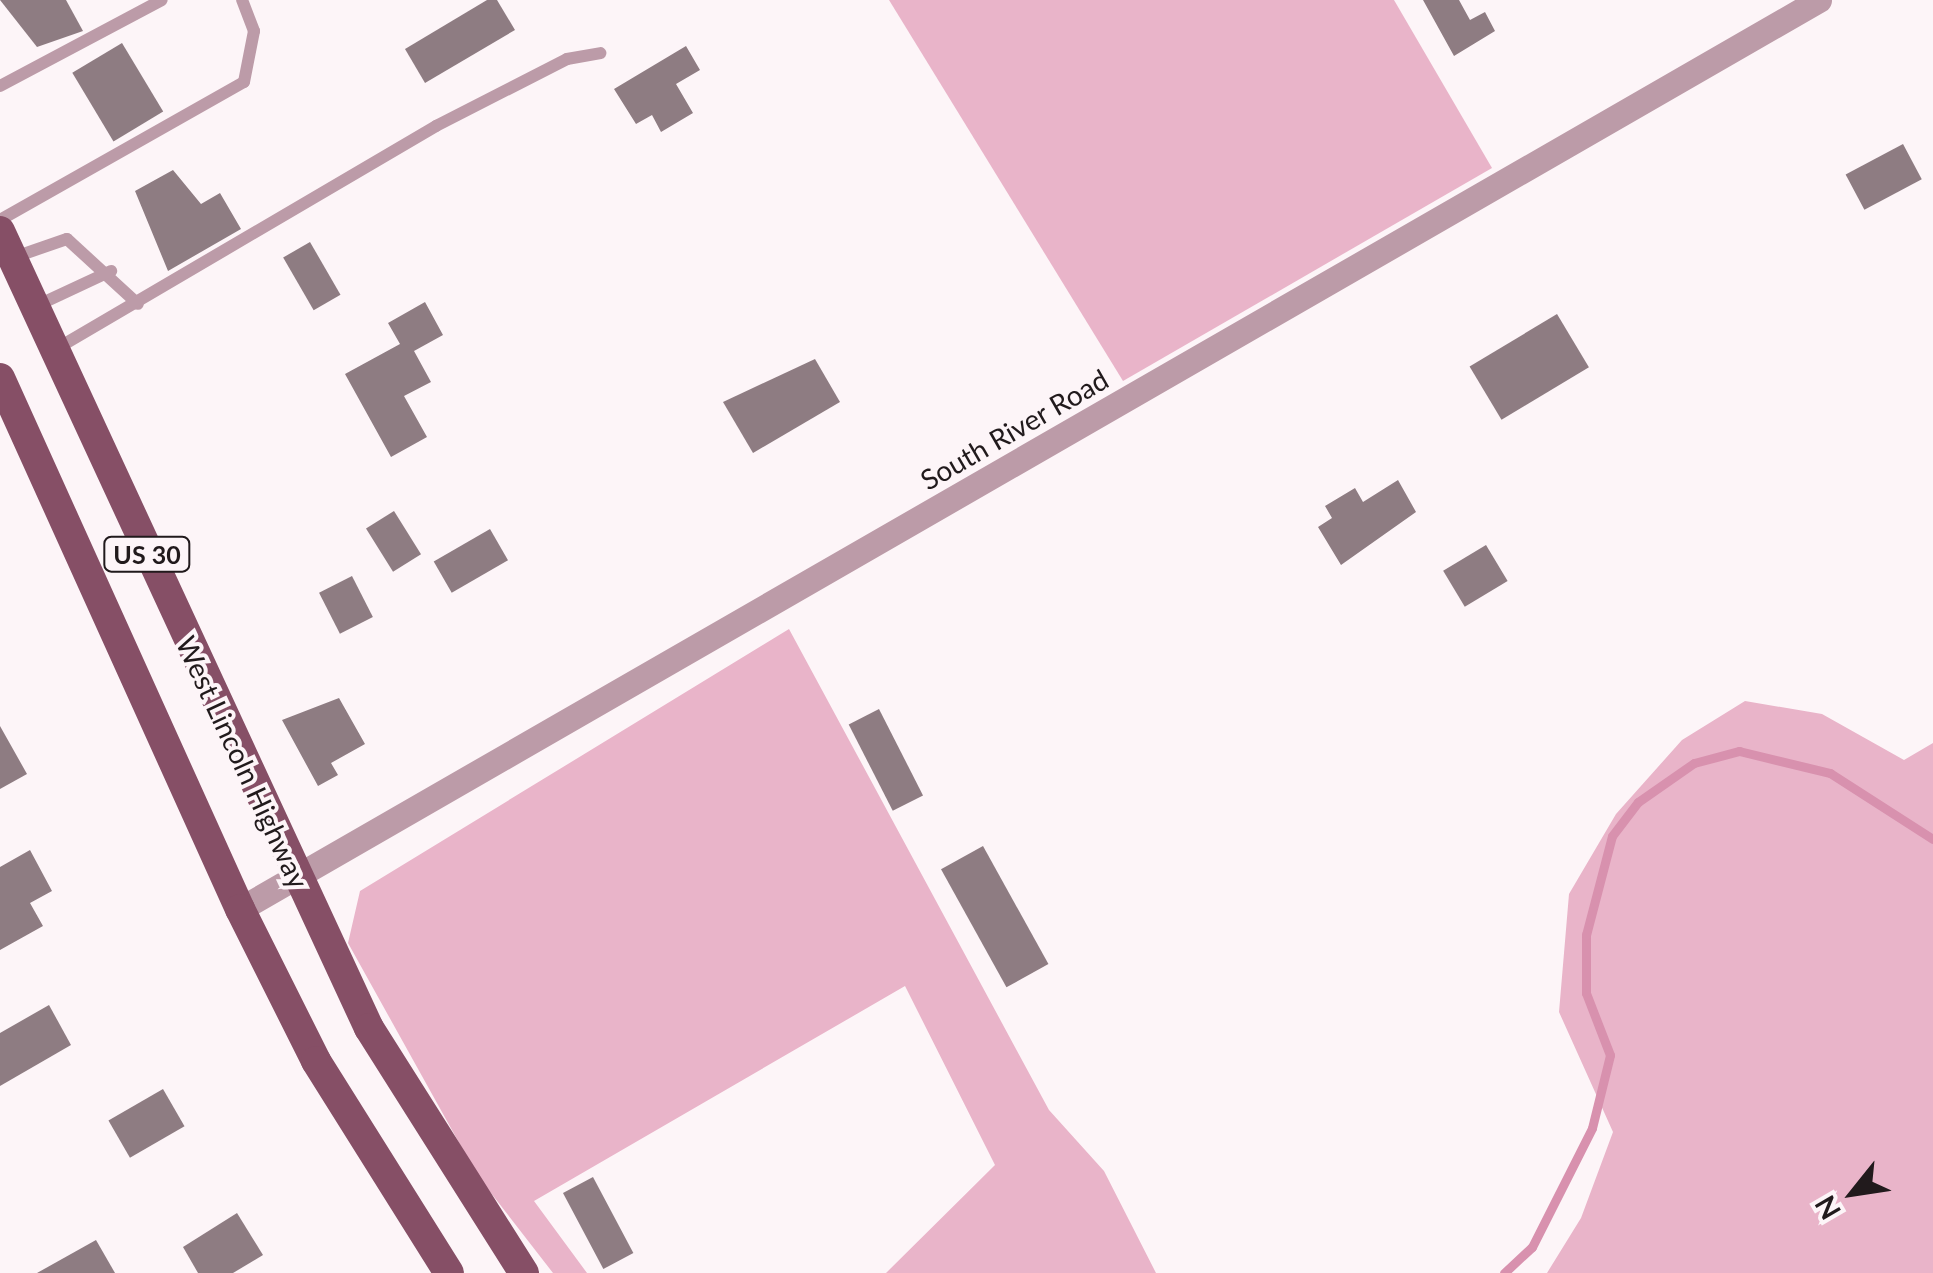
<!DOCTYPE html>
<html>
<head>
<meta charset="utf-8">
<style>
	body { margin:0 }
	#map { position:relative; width:1933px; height:1273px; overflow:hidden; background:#fdf5f8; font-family:Lato,sans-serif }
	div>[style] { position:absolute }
	.green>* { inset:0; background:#e9b4c9 }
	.stream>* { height:9px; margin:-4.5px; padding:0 4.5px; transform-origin:4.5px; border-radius:4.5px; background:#d891ae }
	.building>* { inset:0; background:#8e7c82; transform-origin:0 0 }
	.lane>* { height:12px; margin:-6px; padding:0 6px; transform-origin:6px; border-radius:6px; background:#bc9ba8 }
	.street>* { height:25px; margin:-12.5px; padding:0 12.5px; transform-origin:12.5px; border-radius:12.5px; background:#bc9ba8 }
	.primary>* { height:30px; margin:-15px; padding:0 15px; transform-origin:15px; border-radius:15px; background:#864f66 }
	span { translate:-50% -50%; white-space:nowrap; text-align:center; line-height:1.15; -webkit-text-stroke:8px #fdf5f8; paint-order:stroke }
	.shield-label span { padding:2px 8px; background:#fdf5f8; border:2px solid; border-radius:8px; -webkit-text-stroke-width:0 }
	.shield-label { font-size:25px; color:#211a1c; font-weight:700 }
	.street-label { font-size:28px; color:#211a1c }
	.north { position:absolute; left:1803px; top:1143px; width:100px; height:100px; -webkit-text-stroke:8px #fdf5f8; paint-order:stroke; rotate:240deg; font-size:28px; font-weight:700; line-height:40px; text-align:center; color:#211a1c }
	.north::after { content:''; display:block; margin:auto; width:35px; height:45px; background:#211a1c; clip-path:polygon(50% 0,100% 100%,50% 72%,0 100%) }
</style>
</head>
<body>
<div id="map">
	<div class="green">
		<i style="clip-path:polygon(889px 0,1394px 0,1492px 168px,1123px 381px)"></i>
		<i style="clip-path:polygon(789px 629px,1049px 1110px,1104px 1171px,1156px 1273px,886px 1273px,995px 1165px,905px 986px,534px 1201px,587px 1273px,553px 1273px,477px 1175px,348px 943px,360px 891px)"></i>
		<i style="clip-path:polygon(1745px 701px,1822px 714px,1904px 760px,1933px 743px,1933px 1273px,1547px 1273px,1581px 1218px,1613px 1132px,1559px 1012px,1569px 894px,1616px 814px,1682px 740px)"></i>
	</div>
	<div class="stream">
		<i style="left:1504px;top:1273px;width:38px;rotate:-43deg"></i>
		<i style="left:1532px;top:1247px;width:133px;rotate:-63.2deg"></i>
		<i style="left:1592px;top:1128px;width:75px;rotate:-76.1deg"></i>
		<i style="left:1610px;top:1055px;width:66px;rotate:-111.2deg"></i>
		<i style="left:1586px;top:993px;width:58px;rotate:-90deg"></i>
		<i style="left:1586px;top:935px;width:102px;rotate:-75.3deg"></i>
		<i style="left:1612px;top:836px;width:43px;rotate:-52.6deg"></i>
		<i style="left:1638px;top:802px;width:68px;rotate:-34.9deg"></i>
		<i style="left:1694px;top:763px;width:47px;rotate:-14.9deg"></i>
		<i style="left:1739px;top:751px;width:94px;rotate:13.6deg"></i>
		<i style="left:1830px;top:773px;width:122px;rotate:32.7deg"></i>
	</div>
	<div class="building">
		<i style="clip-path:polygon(0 0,66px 0,83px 31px,37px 47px)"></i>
		<i style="clip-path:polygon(487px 0,497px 0,515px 30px,425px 83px,405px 49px)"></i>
		<i style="clip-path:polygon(1423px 0,1459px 0,1470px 20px,1485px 12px,1495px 31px,1454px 56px)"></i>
		<i style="left:122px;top:43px;width:80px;height:58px;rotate:59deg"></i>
		<i style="clip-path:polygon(686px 46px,700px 70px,676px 84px,693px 113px,661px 132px,652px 115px,636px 124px,614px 89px)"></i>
		<i style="left:1903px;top:144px;width:40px;height:65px;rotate:62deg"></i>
		<i style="clip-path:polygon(173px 170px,201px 204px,220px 193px,241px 229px,168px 271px,135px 191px)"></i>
		<i style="left:310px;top:242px;width:61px;height:31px;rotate:60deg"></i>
		<i style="clip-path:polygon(425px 302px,443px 335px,414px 351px,431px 382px,404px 396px,427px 437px,391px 457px,345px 374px,400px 344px,388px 323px)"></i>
		<i style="left:1557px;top:314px;width:62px;height:102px;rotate:59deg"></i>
		<i style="clip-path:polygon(815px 359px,840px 402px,753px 453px,723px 402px)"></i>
		<i style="clip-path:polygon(1398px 480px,1416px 512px,1341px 565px,1318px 527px,1332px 518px,1325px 506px,1355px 488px,1363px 502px)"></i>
		<i style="left:394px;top:511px;width:51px;height:33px;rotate:58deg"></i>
		<i style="left:490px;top:529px;width:36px;height:65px;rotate:60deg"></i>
		<i style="left:1486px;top:545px;width:42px;height:50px;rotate:59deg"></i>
		<i style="left:352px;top:576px;width:46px;height:37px;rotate:63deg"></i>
		<i style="clip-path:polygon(339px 698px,365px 744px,331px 763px,338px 775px,318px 786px,282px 720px)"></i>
		<i style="left:879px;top:709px;width:97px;height:34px;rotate:63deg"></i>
		<i style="clip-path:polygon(0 726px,27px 774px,0 789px)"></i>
		<i style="left:983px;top:846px;width:135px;height:48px;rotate:61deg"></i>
		<i style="clip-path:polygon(30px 850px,52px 891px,30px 903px,43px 926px,0 950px,0 867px)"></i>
		<i style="clip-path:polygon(49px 1005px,71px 1045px,0 1086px,0 1033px)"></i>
		<i style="left:163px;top:1089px;width:43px;height:63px;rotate:60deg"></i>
		<i style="left:593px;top:1177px;width:86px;height:34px;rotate:62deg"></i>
		<i style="clip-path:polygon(237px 1213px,263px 1255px,233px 1273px,198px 1273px,183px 1247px)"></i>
		<i style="clip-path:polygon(96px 1240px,115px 1273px,37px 1273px)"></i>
	</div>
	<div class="lane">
		<i style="left:0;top:86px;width:183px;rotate:-28deg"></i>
		<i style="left:0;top:220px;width:280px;rotate:-29.5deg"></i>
		<i style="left:244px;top:82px;width:52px;rotate:-78.9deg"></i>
		<i style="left:254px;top:31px;width:33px;rotate:-111deg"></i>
		<i style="left:12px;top:258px;width:58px;rotate:-19.1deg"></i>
		<i style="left:67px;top:239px;width:96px;rotate:42.5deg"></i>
		<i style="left:36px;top:306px;width:83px;rotate:-25deg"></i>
		<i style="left:56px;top:349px;width:441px;rotate:-30.4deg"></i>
		<i style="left:436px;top:126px;width:147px;rotate:-27.1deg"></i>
		<i style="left:567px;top:59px;width:34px;rotate:-10deg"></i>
	</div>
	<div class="street">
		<i style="left:240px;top:909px;width:1822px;rotate:-29.93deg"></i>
	</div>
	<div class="primary">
		<i style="left:0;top:231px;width:878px;rotate:65.16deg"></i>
		<i style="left:369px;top:1028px;width:290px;rotate:57.7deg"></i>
		<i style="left:0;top:378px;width:583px;rotate:65.68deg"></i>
		<i style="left:240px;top:909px;width:170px;rotate:63.4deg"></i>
		<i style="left:316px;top:1061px;width:250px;rotate:57.9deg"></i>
	</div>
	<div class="shield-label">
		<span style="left:147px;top:554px">US 30</span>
	</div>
	<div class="street-label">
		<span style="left:1014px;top:429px;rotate:-30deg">South River Road</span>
		<span style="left:243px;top:762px;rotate:65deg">West Lincoln Highway</span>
	</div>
	<div class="north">N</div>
</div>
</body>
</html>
